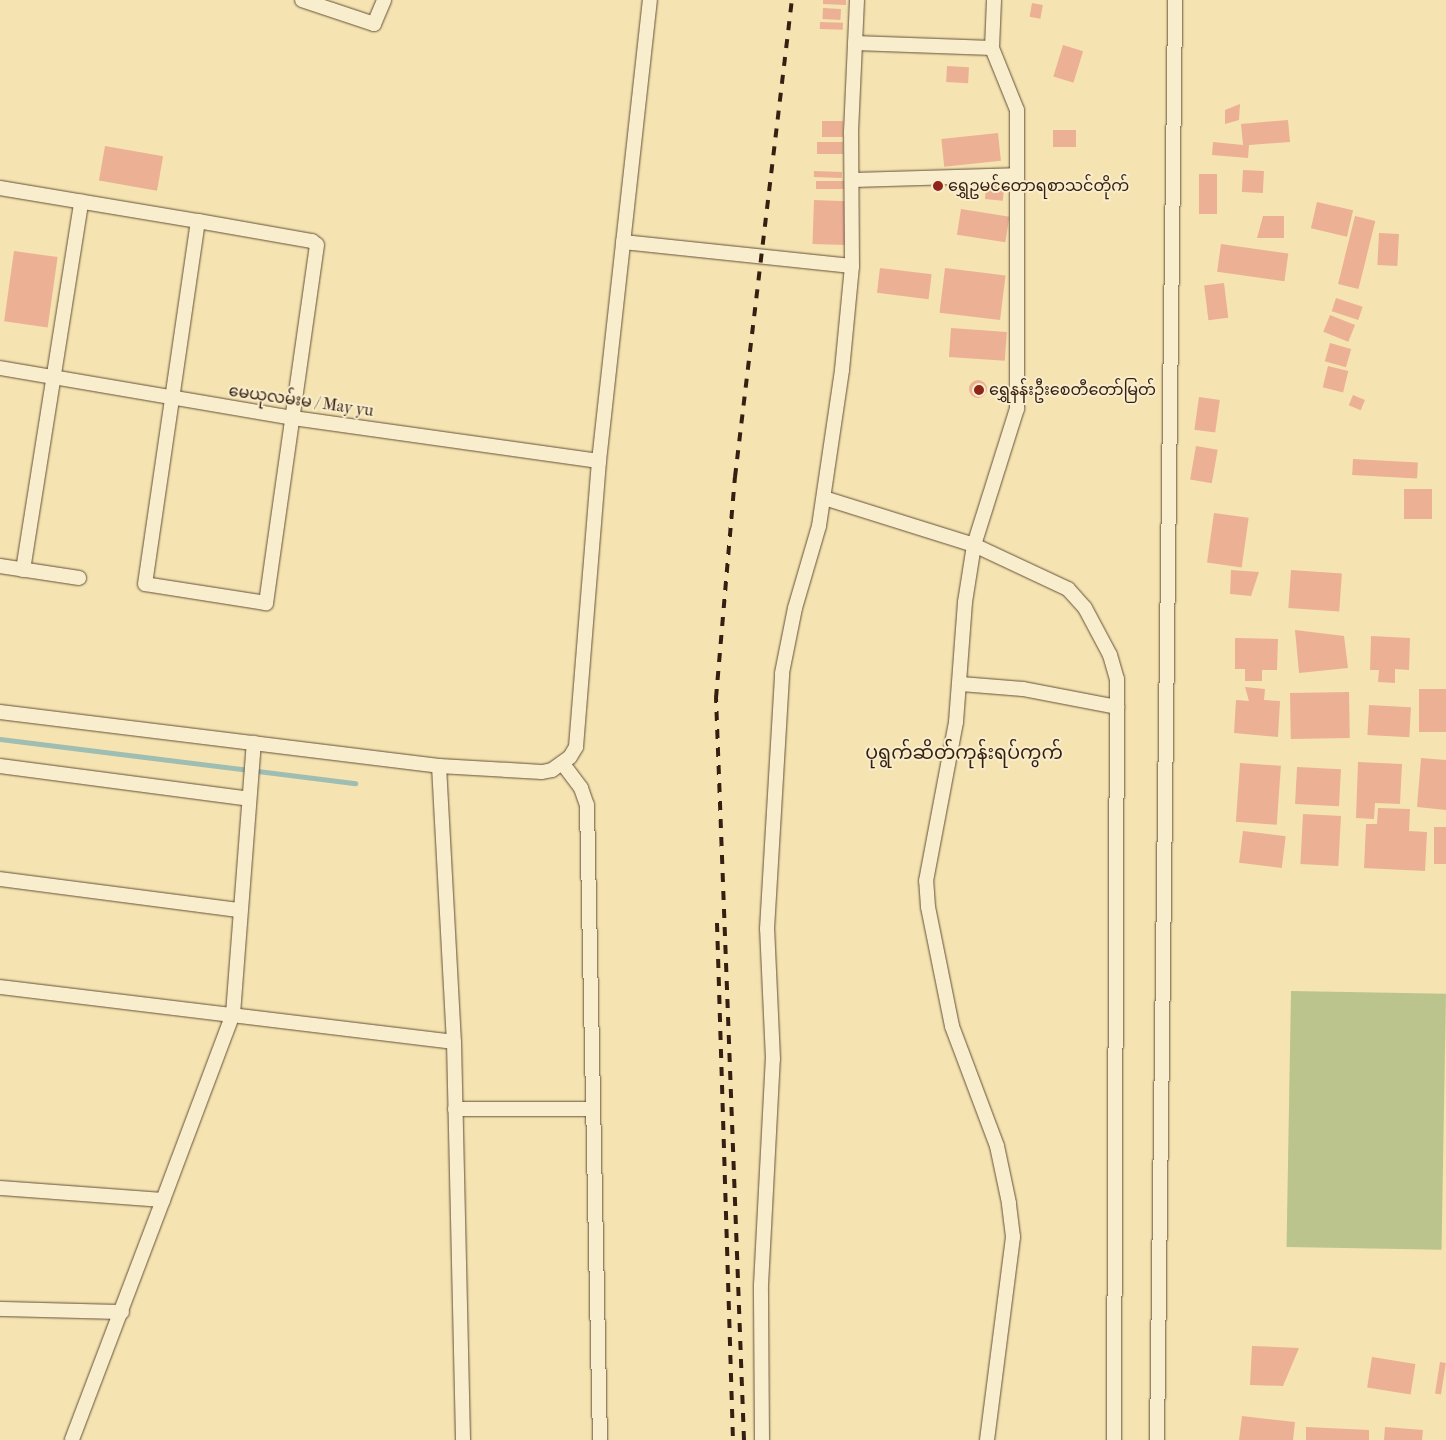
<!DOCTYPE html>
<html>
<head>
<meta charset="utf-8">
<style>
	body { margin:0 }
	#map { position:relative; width:1446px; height:1440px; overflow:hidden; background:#f5e4b1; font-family:"IM FELL French Canon","Noto Sans Myanmar",serif }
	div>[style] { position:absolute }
	.green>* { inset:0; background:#bbc48c; transform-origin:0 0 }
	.stream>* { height:5px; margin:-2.5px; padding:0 2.5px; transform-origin:2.5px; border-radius:2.5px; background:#9ebdb3 }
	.building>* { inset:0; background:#ecb095; transform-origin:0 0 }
	.round { border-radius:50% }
	.roads { filter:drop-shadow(0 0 1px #65503a) drop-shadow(0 0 1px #65503a) }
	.minor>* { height:14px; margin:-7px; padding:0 7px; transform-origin:7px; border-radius:7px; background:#f8edcc }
	.rail>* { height:4px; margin-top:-2px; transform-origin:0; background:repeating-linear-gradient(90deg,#351f13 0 9px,transparent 0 18px) }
	.dots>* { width:14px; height:14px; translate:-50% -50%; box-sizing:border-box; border:2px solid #f8edcc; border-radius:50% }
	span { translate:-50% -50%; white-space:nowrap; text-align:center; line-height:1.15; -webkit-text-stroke:4px #f8edcc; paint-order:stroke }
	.poi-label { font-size:16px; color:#351f13 }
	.left { translate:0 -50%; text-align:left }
	.street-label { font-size:16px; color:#351f13 }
	.quarter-label { font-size:19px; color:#351f13 }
</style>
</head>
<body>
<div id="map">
	<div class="green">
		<i style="left:1291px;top:991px;width:155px;height:256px;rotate:1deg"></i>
	</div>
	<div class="stream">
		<i style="left:0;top:739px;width:358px;rotate:7.1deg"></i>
	</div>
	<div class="building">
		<i style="clip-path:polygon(823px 0,846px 0,846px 5px,823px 4px)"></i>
		<i style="left:1032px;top:3px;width:11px;height:14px;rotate:10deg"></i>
		<i style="left:823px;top:8px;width:18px;height:11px;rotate:3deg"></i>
		<i style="left:820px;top:22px;width:23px;height:7px;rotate:2deg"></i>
		<i style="left:1063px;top:45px;width:21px;height:33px;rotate:17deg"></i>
		<i style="left:947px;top:66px;width:22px;height:16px;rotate:3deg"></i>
		<i style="clip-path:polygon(1240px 104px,1239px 120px,1225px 124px,1225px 110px)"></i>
		<i style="clip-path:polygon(1288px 120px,1290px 142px,1249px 145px,1248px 158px,1212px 155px,1213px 142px,1243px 145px,1241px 124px)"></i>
		<i style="left:822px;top:121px;width:21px;height:16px"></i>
		<i style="left:1053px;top:130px;width:23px;height:17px"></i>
		<i style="left:998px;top:133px;width:28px;height:57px;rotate:84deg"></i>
		<i style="left:817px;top:142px;width:26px;height:12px"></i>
		<i style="left:105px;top:146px;width:59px;height:35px;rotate:10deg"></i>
		<i style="left:1243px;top:170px;width:21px;height:22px;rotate:3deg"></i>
		<i style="left:814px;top:171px;width:28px;height:6px;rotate:2deg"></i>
		<i style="left:1199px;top:174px;width:18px;height:40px"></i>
		<i style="left:987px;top:179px;width:18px;height:20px;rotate:6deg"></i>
		<i style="left:816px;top:181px;width:28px;height:8px"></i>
		<i style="left:814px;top:200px;width:33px;height:44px;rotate:2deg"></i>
		<i style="left:1317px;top:202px;width:37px;height:27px;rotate:13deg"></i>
		<i style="left:961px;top:209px;width:49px;height:26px;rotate:9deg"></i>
		<i style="clip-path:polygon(1263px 216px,1284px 216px,1284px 238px,1257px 238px)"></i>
		<i style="left:1355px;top:216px;width:21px;height:70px;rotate:14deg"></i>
		<i style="left:1379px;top:233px;width:20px;height:32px;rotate:3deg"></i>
		<i style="left:1221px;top:244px;width:68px;height:28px;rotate:8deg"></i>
		<i style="left:14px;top:251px;width:44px;height:71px;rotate:8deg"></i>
		<i style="left:880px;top:268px;width:52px;height:25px;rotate:7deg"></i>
		<i style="left:945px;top:268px;width:61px;height:45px;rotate:7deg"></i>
		<i style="left:1224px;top:283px;width:35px;height:20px;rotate:83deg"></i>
		<i style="left:1336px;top:298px;width:28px;height:14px;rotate:18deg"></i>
		<i style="left:1330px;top:315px;width:27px;height:18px;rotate:22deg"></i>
		<i style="left:951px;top:328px;width:56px;height:29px;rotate:4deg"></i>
		<i style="left:1330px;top:343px;width:22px;height:19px;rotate:16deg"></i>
		<i style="left:1328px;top:366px;width:21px;height:22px;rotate:14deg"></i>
		<i class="round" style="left:969px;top:380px;width:18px;height:18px"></i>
		<i style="left:1353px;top:395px;width:13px;height:11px;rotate:23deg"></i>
		<i style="left:1199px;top:397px;width:21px;height:33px;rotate:8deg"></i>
		<i style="left:1196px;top:446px;width:22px;height:34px;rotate:10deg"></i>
		<i style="left:1353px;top:459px;width:65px;height:16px;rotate:3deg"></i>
		<i style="left:1404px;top:489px;width:28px;height:30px"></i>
		<i style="left:1214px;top:513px;width:35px;height:50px;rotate:8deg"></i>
		<i style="clip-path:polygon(1231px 570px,1259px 572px,1251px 596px,1230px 594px)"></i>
		<i style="left:1291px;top:570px;width:51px;height:38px;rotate:4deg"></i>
		<i style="clip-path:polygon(1295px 630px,1344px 636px,1348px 668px,1299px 673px)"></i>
		<i style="clip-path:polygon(1371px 636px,1410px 638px,1409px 670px,1395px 669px,1395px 683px,1378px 682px,1379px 670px,1370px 670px)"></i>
		<i style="clip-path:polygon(1235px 638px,1278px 639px,1277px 670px,1262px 670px,1262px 681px,1245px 681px,1245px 669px,1235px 669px)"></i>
		<i style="clip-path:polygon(1245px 687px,1265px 689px,1264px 700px,1280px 701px,1278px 737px,1234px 733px,1236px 700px,1249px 701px)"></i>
		<i style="left:1419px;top:689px;width:27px;height:43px"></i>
		<i style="left:1349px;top:692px;width:46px;height:59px;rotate:89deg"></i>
		<i style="left:1369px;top:705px;width:42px;height:30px;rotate:3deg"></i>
		<i style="clip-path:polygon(1421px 758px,1446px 760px,1446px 810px,1417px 807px)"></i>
		<i style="clip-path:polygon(1358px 762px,1402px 764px,1400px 804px,1375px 803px,1374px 819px,1356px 818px)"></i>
		<i style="left:1240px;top:763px;width:41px;height:59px;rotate:4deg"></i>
		<i style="left:1297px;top:767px;width:44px;height:37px;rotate:3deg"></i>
		<i style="clip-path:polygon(1378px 808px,1410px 809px,1409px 831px,1427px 832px,1425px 871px,1364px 868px,1366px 824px,1377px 824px)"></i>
		<i style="left:1303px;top:814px;width:38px;height:50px;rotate:3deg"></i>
		<i style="left:1434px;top:827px;width:12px;height:37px"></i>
		<i style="left:1243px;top:831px;width:43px;height:32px;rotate:7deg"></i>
		<i style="clip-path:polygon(1252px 1346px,1299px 1348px,1283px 1386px,1250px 1385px)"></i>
		<i style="left:1372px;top:1357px;width:44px;height:31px;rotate:9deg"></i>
		<i style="left:1440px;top:1362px;width:6px;height:32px;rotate:9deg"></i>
		<i style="clip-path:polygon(1242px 1416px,1295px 1422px,1293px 1440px,1239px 1440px)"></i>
		<i style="clip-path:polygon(1306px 1427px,1369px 1430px,1369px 1440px,1306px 1440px)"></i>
		<i style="clip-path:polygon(1385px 1427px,1423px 1430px,1422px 1440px,1384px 1440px)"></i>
	</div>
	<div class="roads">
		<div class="minor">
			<i style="left:302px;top:0;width:76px;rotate:18.4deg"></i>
			<i style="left:374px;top:24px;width:26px;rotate:-67deg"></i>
			<i style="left:855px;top:43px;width:137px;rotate:2.1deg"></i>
			<i style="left:852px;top:180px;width:164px;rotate:-1.7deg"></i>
			<i style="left:0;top:188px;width:201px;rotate:9.5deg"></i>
			<i style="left:198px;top:221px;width:116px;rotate:10deg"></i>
			<i style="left:312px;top:241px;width:6px;rotate:39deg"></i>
			<i style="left:317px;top:245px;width:362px;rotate:98.1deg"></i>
			<i style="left:266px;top:603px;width:122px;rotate:-171.1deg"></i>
			<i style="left:145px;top:584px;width:367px;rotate:-81.7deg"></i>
			<i style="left:623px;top:242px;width:230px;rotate:6deg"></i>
			<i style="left:0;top:368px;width:297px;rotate:9.7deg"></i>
			<i style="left:293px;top:418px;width:309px;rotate:8deg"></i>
			<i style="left:824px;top:498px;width:157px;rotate:17.4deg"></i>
			<i style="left:974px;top:545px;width:104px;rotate:25.1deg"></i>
			<i style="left:1068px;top:589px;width:25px;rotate:48deg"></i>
			<i style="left:1085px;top:608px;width:53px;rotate:62deg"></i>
			<i style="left:1110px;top:655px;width:25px;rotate:74deg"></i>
			<i style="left:1117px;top:679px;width:761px;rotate:90.23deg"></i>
			<i style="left:0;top:566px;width:80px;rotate:8.6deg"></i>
			<i style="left:23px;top:570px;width:373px;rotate:-81deg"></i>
			<i style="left:961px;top:684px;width:62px;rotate:4.6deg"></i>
			<i style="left:1023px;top:689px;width:96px;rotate:10.8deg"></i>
			<i style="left:0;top:712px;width:442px;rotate:7deg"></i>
			<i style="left:439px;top:766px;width:103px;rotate:3.3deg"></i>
			<i style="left:542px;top:772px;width:10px;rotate:-11deg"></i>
			<i style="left:552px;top:770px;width:22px;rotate:-36deg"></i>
			<i style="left:570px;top:757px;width:12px;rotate:-59deg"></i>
			<i style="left:576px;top:747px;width:287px;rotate:-85.4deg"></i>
			<i style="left:599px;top:461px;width:464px;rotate:-83.7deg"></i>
			<i style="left:563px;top:764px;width:30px;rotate:53deg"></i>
			<i style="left:581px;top:788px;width:18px;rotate:71deg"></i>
			<i style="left:587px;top:805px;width:635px;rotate:88.83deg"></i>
			<i style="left:0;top:766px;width:251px;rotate:7.5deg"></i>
			<i style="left:439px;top:766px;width:276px;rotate:86.9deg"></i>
			<i style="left:454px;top:1042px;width:398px;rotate:88.7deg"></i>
			<i style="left:0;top:879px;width:241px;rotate:7.4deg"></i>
			<i style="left:0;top:987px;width:457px;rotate:6.9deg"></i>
			<i style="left:455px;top:1109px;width:138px"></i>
			<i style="left:0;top:1188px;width:163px;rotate:4.2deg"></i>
			<i style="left:163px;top:1200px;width:257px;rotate:110.8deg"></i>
			<i style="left:163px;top:1200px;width:199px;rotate:-69.4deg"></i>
			<i style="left:233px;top:1014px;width:272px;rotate:-85.6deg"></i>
			<i style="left:0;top:1309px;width:122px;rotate:1.4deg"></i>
			<i style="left:762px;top:1440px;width:155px;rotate:-90.4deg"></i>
			<i style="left:761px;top:1285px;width:226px;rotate:-87deg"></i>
			<i style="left:773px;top:1059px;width:130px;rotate:-92.6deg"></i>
			<i style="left:767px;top:929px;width:256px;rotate:-86.6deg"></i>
			<i style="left:782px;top:673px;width:66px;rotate:-78.7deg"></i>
			<i style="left:795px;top:608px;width:85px;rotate:-73.7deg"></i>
			<i style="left:819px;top:526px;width:158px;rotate:-81.6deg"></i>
			<i style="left:842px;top:370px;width:104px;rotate:-84.5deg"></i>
			<i style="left:852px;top:266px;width:134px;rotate:-90.4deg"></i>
			<i style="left:851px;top:132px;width:132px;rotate:-87.4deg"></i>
			<i style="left:987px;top:1440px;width:205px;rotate:-82.7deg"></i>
			<i style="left:1013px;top:1237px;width:34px;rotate:-97deg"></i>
			<i style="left:1009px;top:1203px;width:58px;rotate:-101.9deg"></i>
			<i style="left:997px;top:1146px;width:128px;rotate:-110.6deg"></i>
			<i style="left:952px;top:1026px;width:121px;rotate:-101.4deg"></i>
			<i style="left:928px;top:907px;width:26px;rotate:-94deg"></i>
			<i style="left:926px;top:881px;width:162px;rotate:-79.3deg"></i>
			<i style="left:956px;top:722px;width:120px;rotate:-85.7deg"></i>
			<i style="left:965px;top:602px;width:58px;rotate:-81deg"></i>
			<i style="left:974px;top:545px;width:143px;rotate:-72.5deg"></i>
			<i style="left:1017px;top:409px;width:299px;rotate:-90deg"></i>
			<i style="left:1017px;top:110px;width:67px;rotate:-112deg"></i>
			<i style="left:992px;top:48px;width:48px;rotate:-87.6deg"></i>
			<i style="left:1157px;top:1440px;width:1440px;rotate:-89.28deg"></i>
		</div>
	</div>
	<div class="rail">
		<i style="left:717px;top:923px;width:517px;rotate:88.23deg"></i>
		<i style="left:744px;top:1440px;width:743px;rotate:-92.16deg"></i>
		<i style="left:716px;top:698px;width:222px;rotate:-85.1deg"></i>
		<i style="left:735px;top:477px;width:480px;rotate:-83.2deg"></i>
	</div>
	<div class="dots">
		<i style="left:938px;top:186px;background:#8f2418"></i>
		<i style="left:979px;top:390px;background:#8f2418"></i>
	</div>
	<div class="poi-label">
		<span class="left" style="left:948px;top:186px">ရွှေဥမင်တောရစာသင်တိုက်</span>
		<span class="left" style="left:989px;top:390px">ရွှေနန်းဦးစေတီတော်မြတ်</span>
	</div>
	<div class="street-label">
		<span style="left:301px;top:401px;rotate:8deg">မေယုလမ်းမ / May yu</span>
	</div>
	<div class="quarter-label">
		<span style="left:964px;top:754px">ပုရွက်ဆိတ်ကုန်းရပ်ကွက်</span>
	</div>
</div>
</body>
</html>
